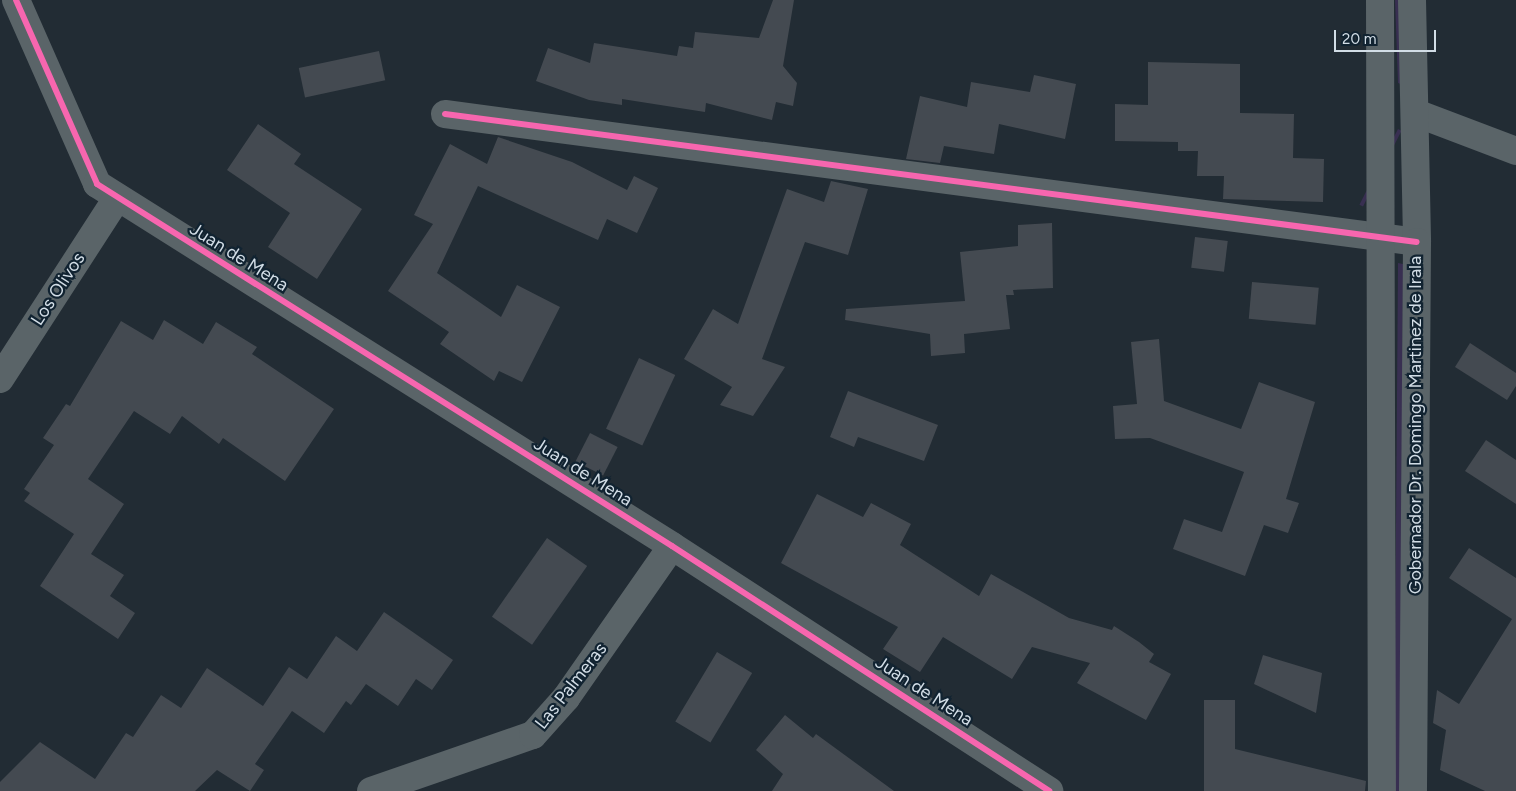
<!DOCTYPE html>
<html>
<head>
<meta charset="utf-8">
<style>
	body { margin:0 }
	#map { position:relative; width:1516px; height:791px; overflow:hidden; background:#222c34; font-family:Figtree,sans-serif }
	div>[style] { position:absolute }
	.green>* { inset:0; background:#382f51; transform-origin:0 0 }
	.building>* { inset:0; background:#444a51; transform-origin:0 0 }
	.minor>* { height:28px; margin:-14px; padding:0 14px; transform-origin:14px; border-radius:14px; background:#5a6468 }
	.tertiary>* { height:28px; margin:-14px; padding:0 14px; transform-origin:14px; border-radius:14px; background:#5a6468 }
	.cycleway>* { height:6px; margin:-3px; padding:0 3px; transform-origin:3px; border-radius:3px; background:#f766af }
	span { translate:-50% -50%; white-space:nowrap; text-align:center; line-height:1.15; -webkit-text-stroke:4.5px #112331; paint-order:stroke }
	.street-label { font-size:18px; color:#d2dde6 }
	.scale { position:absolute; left:1334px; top:30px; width:102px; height:22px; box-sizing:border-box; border:2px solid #d2dde6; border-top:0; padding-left:6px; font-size:15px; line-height:18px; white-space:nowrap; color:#d2dde6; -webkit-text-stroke:4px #112331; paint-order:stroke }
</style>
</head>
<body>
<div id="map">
	<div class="green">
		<i style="clip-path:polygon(1395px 0,1402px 0,1403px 85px,1398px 83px)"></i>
		<i style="left:1398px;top:129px;width:4px;height:85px;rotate:27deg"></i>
		<i style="clip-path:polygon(1398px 263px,1403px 264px,1400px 791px,1394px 791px)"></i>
	</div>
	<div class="building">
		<i style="clip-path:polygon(773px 0,794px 0,783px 66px,797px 83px,793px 106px,776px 102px,772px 120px,706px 103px,705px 112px,622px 99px,622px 105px,589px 100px,536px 81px,548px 48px,590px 63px,594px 43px,677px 56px,679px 46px,693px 48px,695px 32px,759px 38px)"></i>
		<i style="left:379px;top:51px;width:30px;height:82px;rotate:78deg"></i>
		<i style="clip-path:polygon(1148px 62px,1240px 64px,1240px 113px,1294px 114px,1293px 158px,1324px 159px,1323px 202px,1223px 199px,1224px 176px,1197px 176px,1198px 151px,1178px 151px,1178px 142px,1115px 141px,1115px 104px,1148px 105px)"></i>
		<i style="clip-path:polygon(1034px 75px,1076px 84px,1065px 139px,999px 124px,994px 154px,944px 146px,940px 163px,906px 159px,920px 96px,967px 107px,971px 82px,1030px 92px)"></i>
		<i style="clip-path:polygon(258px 124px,301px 154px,294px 164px,362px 209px,317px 279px,268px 247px,290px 213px,227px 170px)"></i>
		<i style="clip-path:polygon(498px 137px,572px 162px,627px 190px,634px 176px,658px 188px,637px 233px,607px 219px,598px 240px,478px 186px,437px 273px,501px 317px,517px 285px,560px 307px,522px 382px,499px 371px,494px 381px,440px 344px,449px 332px,388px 291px,433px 224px,414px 215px,450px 144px,487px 164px)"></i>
		<i style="clip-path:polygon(831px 181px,868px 189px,848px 255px,805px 242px,762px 359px,785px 367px,753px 416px,720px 405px,732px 387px,684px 359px,713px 309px,738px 324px,787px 189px,824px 202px)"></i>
		<i style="clip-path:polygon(1052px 223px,1053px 288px,1013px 290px,1014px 295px,1006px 295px,1010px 329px,964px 334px,965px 353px,931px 356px,930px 334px,845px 320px,846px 309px,965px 301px,960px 252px,1018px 246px,1018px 225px)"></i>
		<i style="left:1195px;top:237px;width:33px;height:31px;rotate:7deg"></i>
		<i style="left:1252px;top:282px;width:67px;height:37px;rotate:5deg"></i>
		<i style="clip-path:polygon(164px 320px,203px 344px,216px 322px,257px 347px,252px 354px,334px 409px,285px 481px,223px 438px,219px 444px,182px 416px,170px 434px,134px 411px,88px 479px,124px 504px,91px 554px,124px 575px,110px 596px,135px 613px,118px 639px,40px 586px,74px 534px,24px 501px,30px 493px,24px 489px,54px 445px,43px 438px,66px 404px,70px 406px,121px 321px,153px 340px)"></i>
		<i style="clip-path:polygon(1159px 339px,1164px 401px,1241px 429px,1259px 382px,1315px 402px,1286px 499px,1299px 503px,1288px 533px,1264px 525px,1245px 576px,1173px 549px,1184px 519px,1222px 532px,1244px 472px,1150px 438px,1115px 439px,1113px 406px,1137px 404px,1131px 342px)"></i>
		<i style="clip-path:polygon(1470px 343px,1516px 373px,1516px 386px,1507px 400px,1455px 367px)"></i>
		<i style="left:639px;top:358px;width:40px;height:78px;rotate:25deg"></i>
		<i style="clip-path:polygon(848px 391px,938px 425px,924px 461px,858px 437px,854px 447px,830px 437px)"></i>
		<i style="left:590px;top:433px;width:31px;height:32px;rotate:27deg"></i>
		<i style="clip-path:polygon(1486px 440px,1516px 460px,1516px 504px,1465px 471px)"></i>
		<i style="clip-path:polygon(817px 494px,863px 517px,871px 503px,911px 524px,900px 545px,979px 596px,991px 574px,1069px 618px,1112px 630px,1114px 626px,1139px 642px,1154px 654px,1149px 662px,1171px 674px,1146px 720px,1077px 683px,1090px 663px,1032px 647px,1012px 679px,943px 637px,920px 672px,883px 649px,898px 627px,781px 563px)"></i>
		<i style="left:547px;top:538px;width:49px;height:96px;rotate:35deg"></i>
		<i style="clip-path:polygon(1469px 548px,1516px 578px,1516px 791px,1485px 791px,1440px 770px,1446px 730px,1433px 723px,1437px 690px,1459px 704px,1512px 619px,1449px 578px)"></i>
		<i style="clip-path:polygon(384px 612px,453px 660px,432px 690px,416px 679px,398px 706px,366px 684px,351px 705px,346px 701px,324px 733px,292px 711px,255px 764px,264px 770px,250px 791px,217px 770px,195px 791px,0 791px,0 782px,40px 742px,95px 779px,126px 733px,133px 737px,161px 695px,181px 708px,207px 668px,263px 706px,289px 667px,307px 679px,336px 636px,357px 651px)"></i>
		<i style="left:717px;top:652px;width:41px;height:81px;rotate:31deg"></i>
		<i style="clip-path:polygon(1263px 655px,1322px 673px,1316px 713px,1254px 684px)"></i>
		<i style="clip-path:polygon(1204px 700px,1235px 700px,1235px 749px,1366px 781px,1365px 791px,1204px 791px)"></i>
		<i style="clip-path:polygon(785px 715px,813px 738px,816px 734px,894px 791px,772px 791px,783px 774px,756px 750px)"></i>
	</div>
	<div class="minor">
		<i style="left:16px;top:0;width:201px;rotate:66.2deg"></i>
		<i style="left:97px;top:184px;width:679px;rotate:32.19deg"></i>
		<i style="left:672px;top:546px;width:450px;rotate:33deg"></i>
		<i style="left:1416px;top:113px;width:107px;rotate:20.8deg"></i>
		<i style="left:445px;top:114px;width:980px;rotate:7.5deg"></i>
		<i style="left:0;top:379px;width:216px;rotate:-57.1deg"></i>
		<i style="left:371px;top:791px;width:171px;rotate:-19.1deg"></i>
		<i style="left:533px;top:735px;width:50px;rotate:-48.3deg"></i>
		<i style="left:566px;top:698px;width:185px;rotate:-55.1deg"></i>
	</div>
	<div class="tertiary">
		<i style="left:1380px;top:0;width:791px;rotate:89.86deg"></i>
		<i style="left:1412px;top:0;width:242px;rotate:88.8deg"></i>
		<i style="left:1417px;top:242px;width:549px;rotate:90.42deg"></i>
	</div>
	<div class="cycleway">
		<i style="left:16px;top:0;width:201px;rotate:66.2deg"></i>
		<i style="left:97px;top:184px;width:679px;rotate:32.19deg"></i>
		<i style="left:672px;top:546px;width:450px;rotate:33deg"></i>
		<i style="left:445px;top:114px;width:980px;rotate:7.5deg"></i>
	</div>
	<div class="street-label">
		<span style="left:239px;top:257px;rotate:32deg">Juan de Mena</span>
		<span style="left:58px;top:289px;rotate:-57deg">Los Olivos</span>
		<span style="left:1415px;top:425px;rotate:-90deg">Gobernador Dr. Domingo Martinez de Irala</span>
		<span style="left:583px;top:472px;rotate:32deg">Juan de Mena</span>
		<span style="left:571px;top:686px;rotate:-52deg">Las Palmeras</span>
		<span style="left:924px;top:691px;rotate:33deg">Juan de Mena</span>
	</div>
	<div class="scale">20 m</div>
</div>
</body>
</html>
